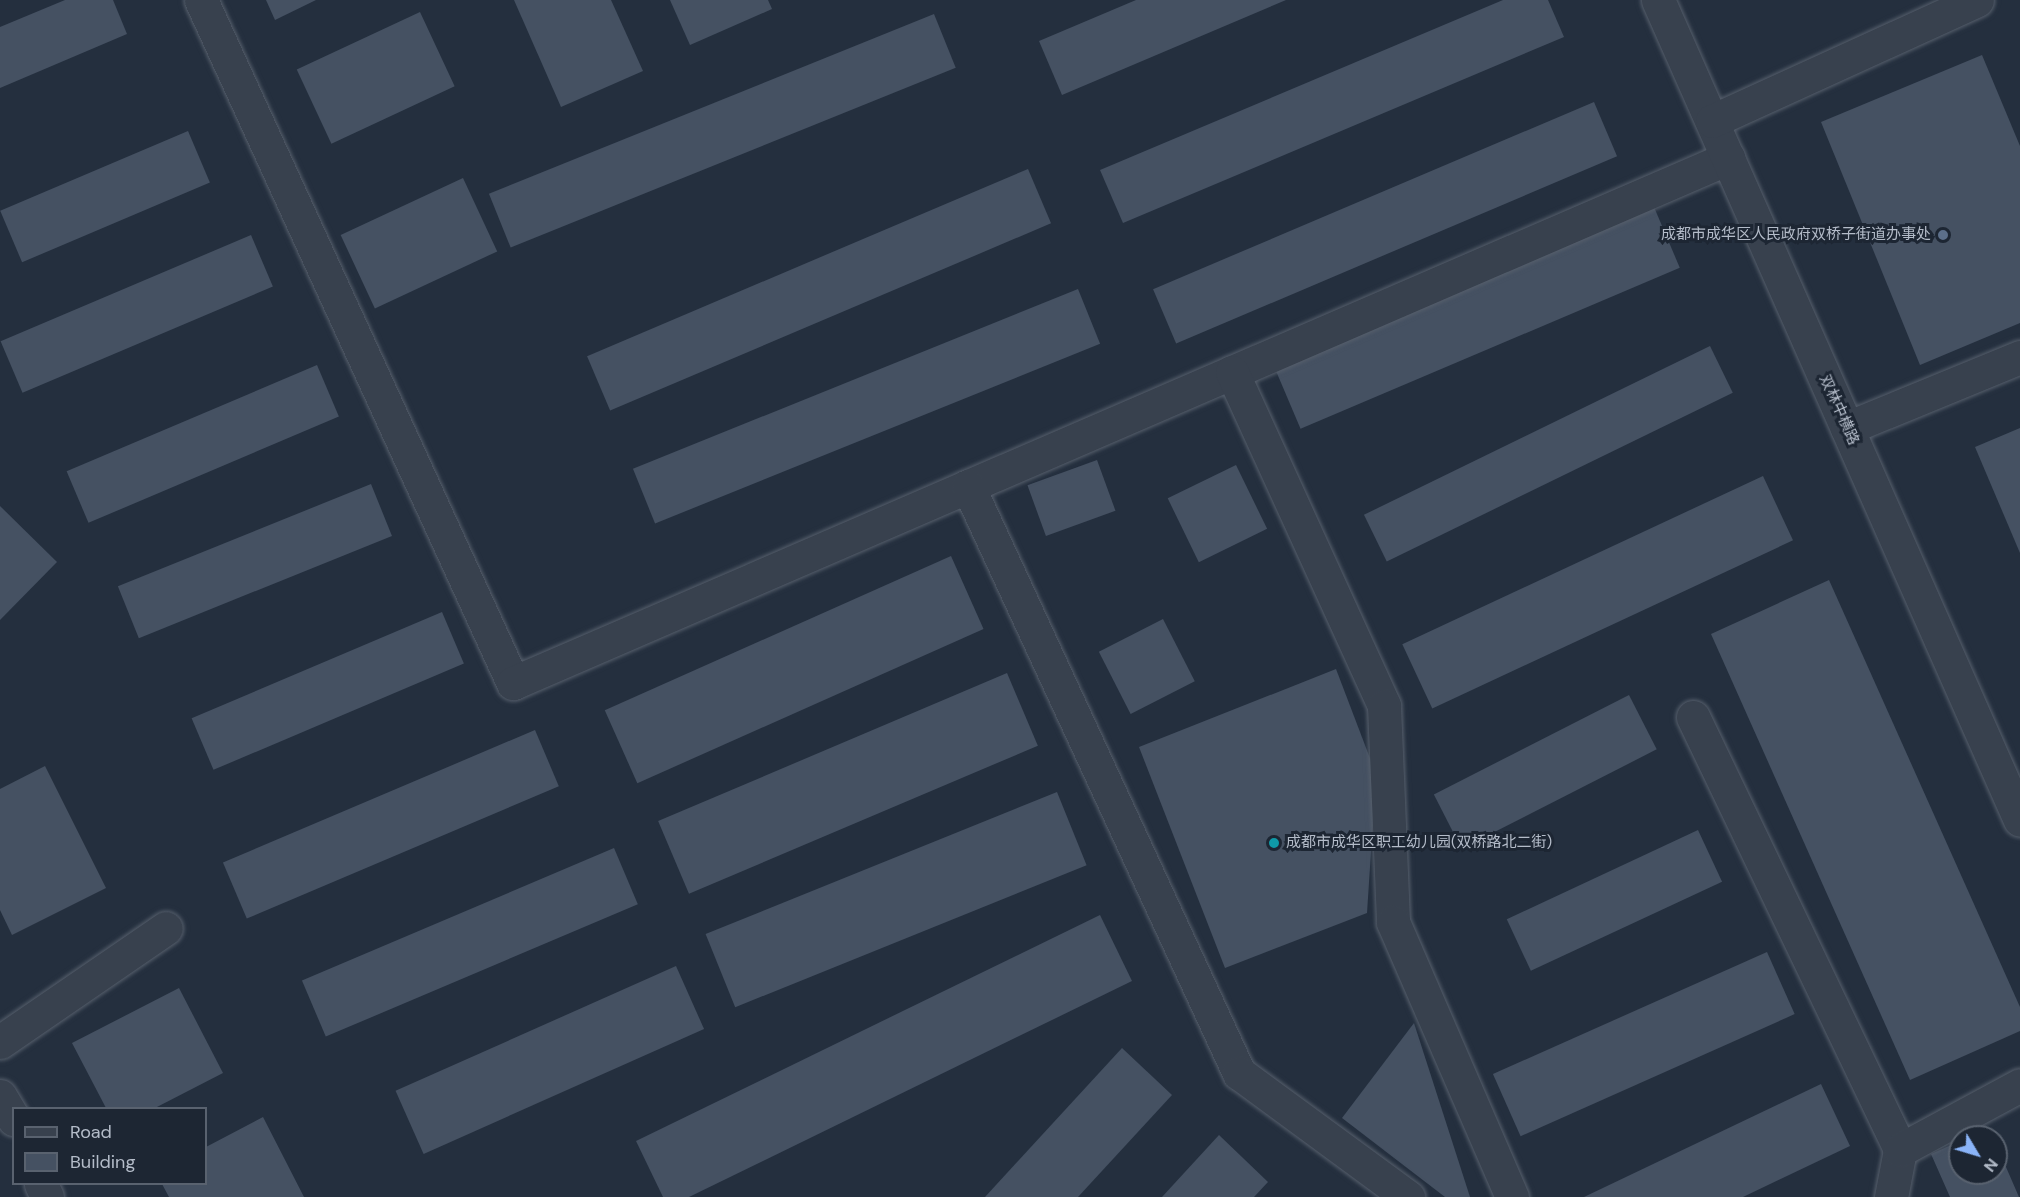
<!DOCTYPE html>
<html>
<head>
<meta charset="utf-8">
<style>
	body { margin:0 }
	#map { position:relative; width:2020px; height:1197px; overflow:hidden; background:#242f3e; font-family:"DM Sans","Noto Sans SC",sans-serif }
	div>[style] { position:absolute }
	.building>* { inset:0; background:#455162; transform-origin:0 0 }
	.roads { filter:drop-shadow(0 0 2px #565f6c) drop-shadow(0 0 2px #565f6c) }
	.minor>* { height:33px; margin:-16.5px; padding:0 16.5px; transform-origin:16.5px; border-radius:16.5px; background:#38414e }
	.dots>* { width:16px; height:16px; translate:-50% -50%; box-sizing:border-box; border:3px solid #1d2633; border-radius:50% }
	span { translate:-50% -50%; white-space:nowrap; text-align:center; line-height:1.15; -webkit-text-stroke:6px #1d2633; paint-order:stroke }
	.poi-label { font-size:15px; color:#b4bcc9 }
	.right { translate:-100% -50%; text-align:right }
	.left { translate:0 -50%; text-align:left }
	.street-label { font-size:15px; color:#b4bcc9 }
	.legend { position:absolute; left:12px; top:1107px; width:195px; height:78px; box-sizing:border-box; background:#1d2633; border:2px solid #59626f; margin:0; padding:8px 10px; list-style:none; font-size:18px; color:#b4bcc9 }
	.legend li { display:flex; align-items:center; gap:12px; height:30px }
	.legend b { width:30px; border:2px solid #59626f }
	.north { position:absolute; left:1948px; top:1125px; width:60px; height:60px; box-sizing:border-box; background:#1d2633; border:2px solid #59626f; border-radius:50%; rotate:128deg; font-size:16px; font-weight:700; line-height:24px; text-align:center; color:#b4bcc9 }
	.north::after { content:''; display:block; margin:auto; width:21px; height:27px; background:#8ab4f8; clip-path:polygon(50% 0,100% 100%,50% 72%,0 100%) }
</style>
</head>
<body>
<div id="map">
	<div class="building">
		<i style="clip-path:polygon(65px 0,113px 0,127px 34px,0 88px,0 27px)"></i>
		<i style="clip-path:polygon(266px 0,316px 0,275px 20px)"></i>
		<i style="clip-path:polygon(514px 0,611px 0,643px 71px,561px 107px)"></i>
		<i style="clip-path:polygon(670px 0,768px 0,772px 9px,690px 45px)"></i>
		<i style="clip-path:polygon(1136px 0,1286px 0,1062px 95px,1039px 41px)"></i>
		<i style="clip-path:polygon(1503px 0,1548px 0,1564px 37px,1123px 223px,1100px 170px)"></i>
		<i style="left:420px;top:12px;width:82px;height:136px;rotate:65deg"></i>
		<i style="left:934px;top:14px;width:58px;height:480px;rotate:68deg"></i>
		<i style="clip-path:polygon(1982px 55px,2020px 146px,2020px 323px,1920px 365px,1821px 122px)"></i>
		<i style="left:1594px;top:102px;width:59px;height:479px;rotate:67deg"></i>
		<i style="left:188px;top:131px;width:56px;height:204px;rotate:67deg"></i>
		<i style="left:1028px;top:169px;width:59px;height:479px;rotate:67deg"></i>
		<i style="left:463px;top:178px;width:81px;height:135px;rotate:65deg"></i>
		<i style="left:1654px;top:207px;width:66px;height:412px;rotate:67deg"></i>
		<i style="left:251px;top:235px;width:56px;height:272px;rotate:67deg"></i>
		<i style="left:1078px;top:289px;width:59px;height:480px;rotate:68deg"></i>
		<i style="left:1710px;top:346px;width:52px;height:385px;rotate:64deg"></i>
		<i style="left:317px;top:365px;width:56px;height:272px;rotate:67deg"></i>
		<i style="clip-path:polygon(2020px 428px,2020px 553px,1975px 447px)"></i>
		<i style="left:1097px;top:460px;width:54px;height:74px;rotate:70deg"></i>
		<i style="left:1236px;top:465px;width:71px;height:76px;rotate:64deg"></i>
		<i style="left:1763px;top:476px;width:71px;height:398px;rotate:65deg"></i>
		<i style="left:371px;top:484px;width:56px;height:273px;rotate:68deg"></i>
		<i style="clip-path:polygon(0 506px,57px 562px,0 620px)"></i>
		<i style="left:951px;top:556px;width:80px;height:379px;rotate:66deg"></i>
		<i style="clip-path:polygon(1829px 580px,2020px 1007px,2020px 1031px,1910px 1080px,1711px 634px)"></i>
		<i style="left:442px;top:612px;width:56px;height:272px;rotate:67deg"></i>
		<i style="left:1163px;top:619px;width:70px;height:72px;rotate:63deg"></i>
		<i style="clip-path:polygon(1336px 669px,1376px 774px,1367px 913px,1225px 968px,1139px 747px)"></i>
		<i style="left:1007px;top:673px;width:79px;height:379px;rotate:67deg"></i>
		<i style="left:1629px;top:695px;width:61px;height:219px;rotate:63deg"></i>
		<i style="left:535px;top:730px;width:61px;height:339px;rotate:67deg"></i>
		<i style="clip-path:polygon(45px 766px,106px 888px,12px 935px,0 910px,0 789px)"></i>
		<i style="left:1057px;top:792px;width:79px;height:379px;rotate:68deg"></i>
		<i style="left:1698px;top:830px;width:57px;height:211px;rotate:65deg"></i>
		<i style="left:614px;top:848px;width:61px;height:339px;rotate:67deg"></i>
		<i style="clip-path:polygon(1100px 915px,1132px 981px,689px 1197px,663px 1197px,636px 1141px)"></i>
		<i style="left:1767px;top:952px;width:68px;height:300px;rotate:66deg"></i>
		<i style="left:676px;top:966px;width:69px;height:307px;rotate:66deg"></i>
		<i style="clip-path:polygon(179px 988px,223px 1073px,155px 1108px,106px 1108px,72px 1043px)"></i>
		<i style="clip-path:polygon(1414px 1023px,1470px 1197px,1445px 1197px,1342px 1118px)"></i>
		<i style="clip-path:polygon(1122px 1048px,1172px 1095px,1078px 1197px,985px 1197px)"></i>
		<i style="clip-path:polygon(1821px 1084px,1850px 1146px,1743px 1197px,1584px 1197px)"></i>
		<i style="clip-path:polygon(263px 1117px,304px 1197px,169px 1197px,162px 1184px,206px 1184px,206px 1147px)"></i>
		<i style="clip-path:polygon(1989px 1128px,1993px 1137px,1969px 1137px)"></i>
		<i style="clip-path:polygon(1219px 1135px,1268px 1182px,1254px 1197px,1162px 1197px)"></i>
		<i style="clip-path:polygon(1960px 1141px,1960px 1173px,1996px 1173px,1996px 1144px,2019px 1197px,1950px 1197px,1931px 1154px)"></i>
	</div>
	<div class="roads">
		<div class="minor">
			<i style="left:201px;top:0;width:751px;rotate:65.45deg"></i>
			<i style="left:513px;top:683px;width:1324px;rotate:-23.37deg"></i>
			<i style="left:1658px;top:0;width:896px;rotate:66.18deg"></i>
			<i style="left:1712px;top:121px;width:291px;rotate:-24.5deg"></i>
			<i style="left:1232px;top:372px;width:367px;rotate:65.5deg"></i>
			<i style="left:1384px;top:706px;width:216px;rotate:87.6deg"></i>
			<i style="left:1393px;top:922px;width:300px;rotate:66.6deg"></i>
			<i style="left:1847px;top:428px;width:187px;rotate:-22.3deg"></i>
			<i style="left:968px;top:486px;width:647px;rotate:65.22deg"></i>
			<i style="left:1239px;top:1073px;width:210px;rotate:36.3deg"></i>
			<i style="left:1693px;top:717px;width:480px;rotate:64.4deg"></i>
			<i style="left:1900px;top:1150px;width:48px;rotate:100.8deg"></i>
			<i style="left:0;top:1042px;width:201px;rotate:-34.5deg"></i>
			<i style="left:0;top:1096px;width:27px;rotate:59deg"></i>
			<i style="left:1900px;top:1150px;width:136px;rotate:-28.4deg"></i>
			<i style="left:41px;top:1184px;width:14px;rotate:65deg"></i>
		</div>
	</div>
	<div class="dots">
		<i style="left:1943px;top:235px;background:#5c6f8a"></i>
		<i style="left:1274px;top:843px;background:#0f9aa8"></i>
	</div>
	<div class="poi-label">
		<span class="right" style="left:1931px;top:235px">成都市成华区人民政府双桥子街道办事处</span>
		<span class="left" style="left:1286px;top:843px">成都市成华区职工幼儿园(双桥路北二街)</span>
	</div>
	<div class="street-label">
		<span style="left:1839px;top:410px;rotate:66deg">双林中横路</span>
	</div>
	<ul class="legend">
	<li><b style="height:8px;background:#38414e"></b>Road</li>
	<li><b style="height:16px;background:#455162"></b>Building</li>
	</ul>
	<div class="north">N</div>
</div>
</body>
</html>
